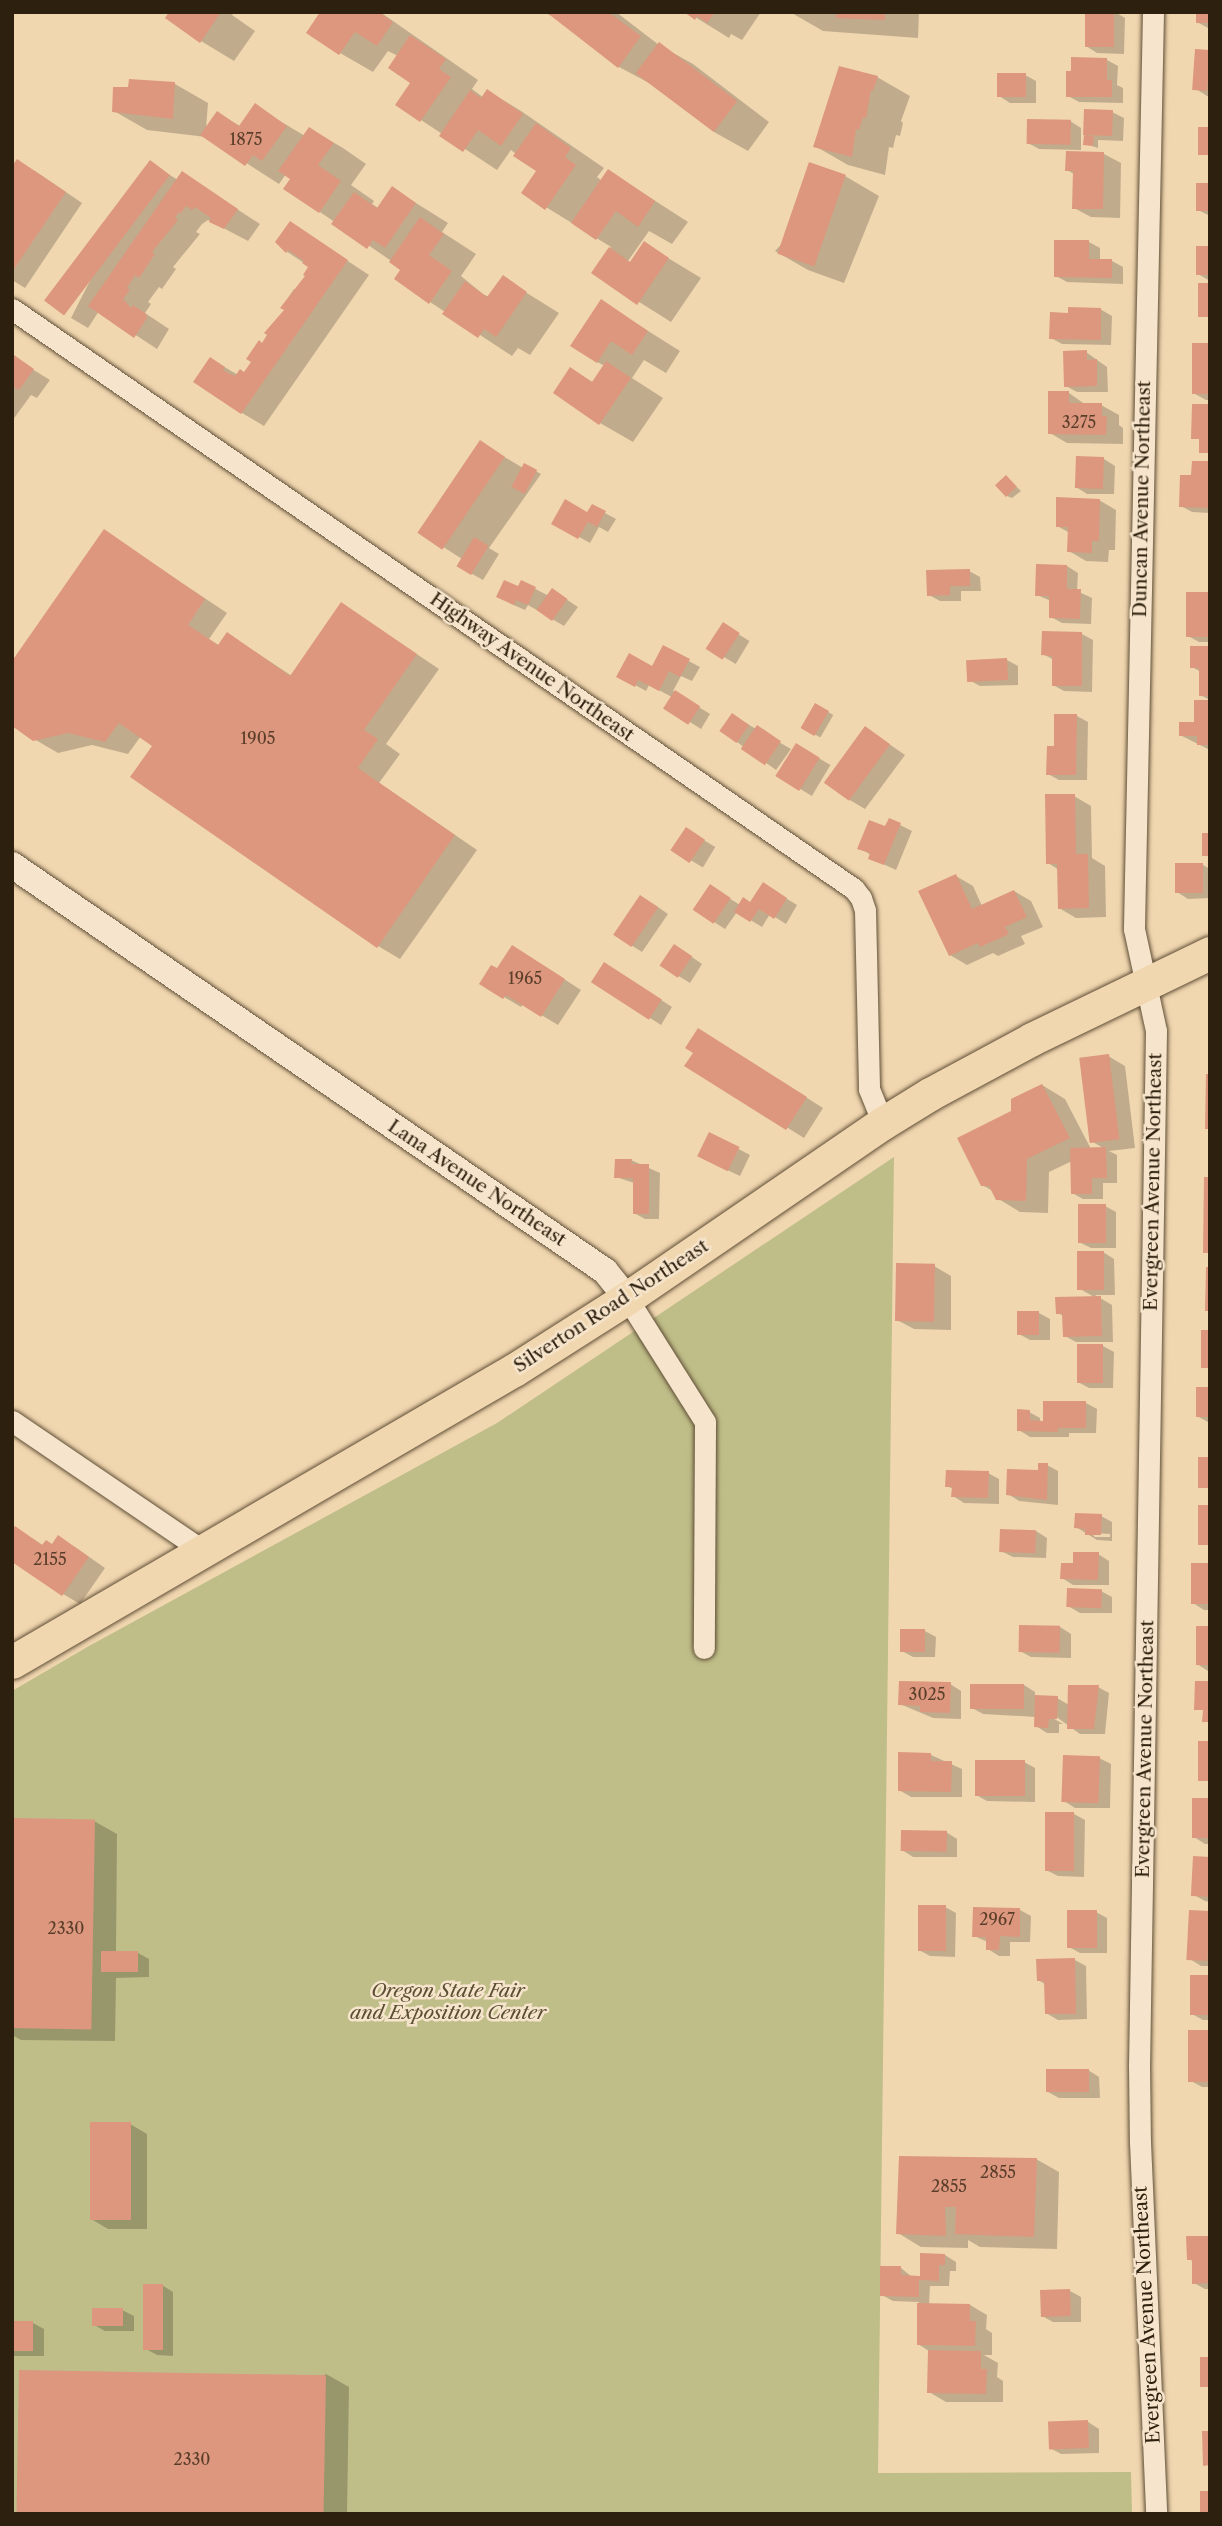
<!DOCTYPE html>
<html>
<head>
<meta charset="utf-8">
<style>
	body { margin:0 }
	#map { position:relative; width:1222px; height:2526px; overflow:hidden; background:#f1d7b0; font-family:"Libre Caslon Text",serif }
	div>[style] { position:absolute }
	.green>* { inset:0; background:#bfbd88 }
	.shadow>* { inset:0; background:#0003; transform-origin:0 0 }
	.building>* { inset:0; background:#dc977e; transform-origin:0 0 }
	.roads { filter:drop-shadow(0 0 2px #5f4e36) drop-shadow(0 0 2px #5f4e36) }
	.minor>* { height:21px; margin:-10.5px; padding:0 10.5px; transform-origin:10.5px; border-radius:10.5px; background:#f6e5cc }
	.tertiary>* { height:26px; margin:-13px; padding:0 13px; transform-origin:13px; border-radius:13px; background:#f6e5cc }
	.primary>* { height:33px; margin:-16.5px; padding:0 16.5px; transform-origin:16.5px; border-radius:16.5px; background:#f1d7b0 }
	span { translate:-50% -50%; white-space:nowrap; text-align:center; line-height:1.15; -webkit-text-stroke:5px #f6e5cc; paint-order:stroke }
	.number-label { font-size:16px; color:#5a3e2a }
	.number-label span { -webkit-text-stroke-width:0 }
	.street-label { font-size:19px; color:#2e200e }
	.park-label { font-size:19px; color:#5a4f33; font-style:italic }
	.frame { position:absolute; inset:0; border:14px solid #2e200e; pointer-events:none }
</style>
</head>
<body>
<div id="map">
	<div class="green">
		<i style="clip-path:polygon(894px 1157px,878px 2473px,1131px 2472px,1132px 2514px,12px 2514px,12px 1691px,89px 1646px,497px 1423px)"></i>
	</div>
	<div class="shadow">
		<i style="clip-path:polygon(171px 12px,234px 12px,232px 15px,255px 31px,234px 61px,201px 41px)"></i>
		<i style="clip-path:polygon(322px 12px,380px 12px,478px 80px,472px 89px,484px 98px,488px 91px,521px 111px,604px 168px,597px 177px,602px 181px,609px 171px,688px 222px,672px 244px,649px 231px,628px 261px,632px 263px,645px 244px,701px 278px,671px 322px,593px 273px,611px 247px,523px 193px,538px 171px,511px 150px,497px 170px,421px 120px,413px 83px,398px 56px,388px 51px,373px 72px,340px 53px)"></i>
		<i style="clip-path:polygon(543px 12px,616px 12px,659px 45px,693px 64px,769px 122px,748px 151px,714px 132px,653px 85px,619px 67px,556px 18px)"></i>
		<i style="clip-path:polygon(687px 12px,761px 12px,742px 40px,731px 34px,729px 38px)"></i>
		<i style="clip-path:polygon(790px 12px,919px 12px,918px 38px,823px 31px)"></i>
		<i style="clip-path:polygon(1087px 12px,1115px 12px,1125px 18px,1124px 54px,1097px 53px,1086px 46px)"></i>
		<i style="clip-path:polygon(1210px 12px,1210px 28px,1208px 28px,1197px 22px)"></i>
		<i style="clip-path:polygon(1210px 51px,1210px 96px,1207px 96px,1196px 89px)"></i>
		<i style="clip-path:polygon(1107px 60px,1118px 66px,1117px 85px,1123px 88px,1123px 103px,1079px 102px,1068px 96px)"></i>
		<i style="clip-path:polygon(1025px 75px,1036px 81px,1036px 103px,1010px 103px,999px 96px)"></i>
		<i style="clip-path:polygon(877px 77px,910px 96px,901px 121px,903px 123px,900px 136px,896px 135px,893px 148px,889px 147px,885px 175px,848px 165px,815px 146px)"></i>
		<i style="clip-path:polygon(175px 84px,208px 103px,206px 129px,217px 113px,240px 126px,255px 106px,305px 136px,310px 129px,343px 148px,366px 164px,351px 185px,374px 201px,372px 204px,378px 208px,392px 188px,448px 223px,442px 232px,476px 254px,461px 276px,483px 294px,489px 297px,503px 278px,559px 313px,530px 355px,518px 348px,512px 356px,430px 302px,403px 269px,320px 212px,286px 174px,279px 184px,206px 137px,147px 130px,114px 111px)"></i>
		<i style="clip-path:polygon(1112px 112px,1124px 118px,1123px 141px,1098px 140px,1098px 148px,1085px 144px,1086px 134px)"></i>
		<i style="clip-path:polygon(1070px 121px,1081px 128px,1081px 150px,1039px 149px,1028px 143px)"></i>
		<i style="clip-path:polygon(1104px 154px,1121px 163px,1120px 218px,1091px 217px,1074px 208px,1074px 174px,1067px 170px)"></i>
		<i style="clip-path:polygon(150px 163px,178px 180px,182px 173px,260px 224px,248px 241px,208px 220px,202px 224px,196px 232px,200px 234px,173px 267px,176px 269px,162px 289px,159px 287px,148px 302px,151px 304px,145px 313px,169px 329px,157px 349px,99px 311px,88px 328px,71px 318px)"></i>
		<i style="clip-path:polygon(12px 169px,35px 171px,82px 203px,25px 288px,12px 280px)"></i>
		<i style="clip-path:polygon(845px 176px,879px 196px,844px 283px,808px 270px,775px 251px)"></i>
		<i style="clip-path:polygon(1210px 185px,1210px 216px,1198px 210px)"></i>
		<i style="clip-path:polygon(290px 223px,369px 275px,264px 426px,242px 413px,211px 359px,238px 375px,244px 374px,286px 310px,282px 307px,294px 289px,298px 291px,310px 267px,280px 247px)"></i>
		<i style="clip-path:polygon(1089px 242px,1100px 248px,1100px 261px,1112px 261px,1123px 267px,1123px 284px,1067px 282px,1056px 276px)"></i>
		<i style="clip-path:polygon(1210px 248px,1210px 281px,1198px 274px)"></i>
		<i style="clip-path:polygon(602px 302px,680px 351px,666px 373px,644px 360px,632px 378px,663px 398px,633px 442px,600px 423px,571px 369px,594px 383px,605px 366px,597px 362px)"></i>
		<i style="clip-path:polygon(1100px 309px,1112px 316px,1111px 345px,1062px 344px,1051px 338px,1070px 314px)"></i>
		<i style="clip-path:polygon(1210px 345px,1210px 400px,1206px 400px,1195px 394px)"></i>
		<i style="clip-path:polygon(1086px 352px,1107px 367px,1108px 392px,1077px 392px,1066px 386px)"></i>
		<i style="clip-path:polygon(14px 358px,50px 380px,37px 398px,31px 395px,12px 421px)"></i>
		<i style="clip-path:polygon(1069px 393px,1086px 405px,1101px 405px,1119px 415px,1119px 425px,1123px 428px,1123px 444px,1067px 443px,1050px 433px)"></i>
		<i style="clip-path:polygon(481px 443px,523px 468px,525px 465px,541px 474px,489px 548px,499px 554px,483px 580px,458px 566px,462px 559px,420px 532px)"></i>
		<i style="clip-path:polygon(1104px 459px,1115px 466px,1114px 494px,1087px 494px,1076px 487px)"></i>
		<i style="clip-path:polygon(1210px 463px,1210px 513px,1192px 512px,1181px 506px,1193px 477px)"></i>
		<i style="clip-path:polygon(1006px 477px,1021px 491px,1012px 498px,1007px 496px)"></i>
		<i style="clip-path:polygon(1099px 500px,1116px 510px,1115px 550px,1109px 550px,1108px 562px,1086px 561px,1069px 551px,1070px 533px,1057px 526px)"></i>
		<i style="clip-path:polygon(592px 506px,616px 519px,608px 532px,599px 527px,590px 543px,554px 523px,588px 514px)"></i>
		<i style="clip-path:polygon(104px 531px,227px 613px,209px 639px,220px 646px,228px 634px,292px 676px,342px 604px,439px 669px,386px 744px,400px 754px,379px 783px,477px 850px,400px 959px,378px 946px,141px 736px,128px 754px,92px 745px,58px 753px,34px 739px)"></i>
		<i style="clip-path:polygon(1067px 566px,1078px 573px,1077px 591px,1092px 598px,1091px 624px,1062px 623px,1051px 617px,1051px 601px,1037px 595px)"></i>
		<i style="clip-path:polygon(969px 571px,980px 577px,981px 591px,961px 591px,961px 601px,940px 601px,929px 595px)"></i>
		<i style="clip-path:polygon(522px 582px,549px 596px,563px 597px,578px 607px,564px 626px,528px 605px,525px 610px,509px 603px)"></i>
		<i style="clip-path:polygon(1208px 594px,1210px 642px,1199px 642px,1188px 636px)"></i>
		<i style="left:723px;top:625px;width:31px;height:27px;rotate:31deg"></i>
		<i style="clip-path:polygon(1082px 634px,1093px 640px,1092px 692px,1064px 691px,1053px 685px,1054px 660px,1043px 654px)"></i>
		<i style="clip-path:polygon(1210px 647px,1210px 700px,1200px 695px,1201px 672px,1192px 667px)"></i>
		<i style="clip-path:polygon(664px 648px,700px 667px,692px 681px,681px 676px,673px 691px,710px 714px,701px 729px,666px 707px,672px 697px,649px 685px,646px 691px,619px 676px,653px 668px)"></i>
		<i style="clip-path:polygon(1007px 660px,1018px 666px,1018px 685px,980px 686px,969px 680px)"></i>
		<i style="clip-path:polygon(1210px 702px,1210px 750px,1180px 735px,1196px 723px)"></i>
		<i style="left:816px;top:705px;width:20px;height:26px;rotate:30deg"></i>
		<i style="clip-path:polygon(1077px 716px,1088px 722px,1087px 780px,1059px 780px,1048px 774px,1056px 748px)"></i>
		<i style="clip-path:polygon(737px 718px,791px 749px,776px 770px,737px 742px)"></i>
		<i style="clip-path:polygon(866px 728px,905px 755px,865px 809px,848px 799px)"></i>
		<i style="left:797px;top:745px;width:39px;height:36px;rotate:31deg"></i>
		<i style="clip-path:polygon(1074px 796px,1091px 806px,1092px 858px,1105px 866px,1106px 917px,1076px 918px,1059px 908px,1059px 870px,1048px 863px)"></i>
		<i style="clip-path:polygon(890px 820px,912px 831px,896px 870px,870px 858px,871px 855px,859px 848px,886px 829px)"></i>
		<i style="left:687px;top:830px;width:33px;height:24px;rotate:31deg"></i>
		<i style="clip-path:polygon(1203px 865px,1210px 869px,1210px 898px,1188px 899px,1177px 892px)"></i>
		<i style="clip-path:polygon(956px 876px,973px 886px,982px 906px,1014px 891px,1031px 901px,1043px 927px,1021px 936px,1025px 944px,998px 956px,993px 953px,967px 965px,950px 955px)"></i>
		<i style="clip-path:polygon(774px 891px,797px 905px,786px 924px,770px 914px,762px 927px,737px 912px,725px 929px,695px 910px,721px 893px,740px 905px,751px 904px)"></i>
		<i style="clip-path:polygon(652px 903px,668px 914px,642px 952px,615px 935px)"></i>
		<i style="clip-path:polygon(686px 953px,702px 964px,690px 983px,662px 966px)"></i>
		<i style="clip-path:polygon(530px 957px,581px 990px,558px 1025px,523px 1004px,521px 1007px,504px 997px,498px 970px)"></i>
		<i style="clip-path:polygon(615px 970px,672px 1007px,661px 1025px,650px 1018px)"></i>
		<i style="clip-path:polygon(715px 1040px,823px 1108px,804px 1138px,687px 1065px,695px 1052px)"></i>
		<i style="clip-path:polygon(1108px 1056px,1125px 1066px,1135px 1148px,1109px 1151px,1117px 1155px,1117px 1183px,1103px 1183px,1103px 1199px,1083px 1199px,1072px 1193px,1072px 1161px,1049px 1172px,1048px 1213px,1020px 1212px,997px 1198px,993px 1191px,982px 1185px,1012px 1113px,1042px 1085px,1065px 1099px,1091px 1149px,1105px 1149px,1091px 1141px)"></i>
		<i style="clip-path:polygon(710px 1134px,750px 1155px,740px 1176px,710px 1162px)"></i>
		<i style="clip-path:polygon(631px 1160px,660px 1173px,659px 1219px,645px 1219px,634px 1213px,634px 1183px,616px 1177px)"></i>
		<i style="clip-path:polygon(1105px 1206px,1116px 1212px,1116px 1248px,1091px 1248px,1079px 1242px)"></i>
		<i style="clip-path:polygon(1103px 1252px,1114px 1259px,1115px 1295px,1095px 1295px,1112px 1305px,1113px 1342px,1076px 1342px,1065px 1336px,1064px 1316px,1057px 1313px,1096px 1298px,1080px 1289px)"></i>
		<i style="clip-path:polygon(934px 1266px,951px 1276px,951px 1330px,914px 1329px,897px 1320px)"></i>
		<i style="clip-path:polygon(1039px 1313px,1050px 1319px,1050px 1340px,1030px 1340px,1019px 1334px)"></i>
		<i style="clip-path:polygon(1103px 1346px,1114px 1352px,1113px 1388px,1089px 1388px,1078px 1382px)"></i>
		<i style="clip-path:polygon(1210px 1389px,1210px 1422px,1208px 1422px,1197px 1416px)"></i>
		<i style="clip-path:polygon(1086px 1403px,1097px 1409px,1096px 1433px,1069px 1433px,1069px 1437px,1030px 1437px,1019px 1430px,1029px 1412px,1040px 1418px,1040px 1422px,1045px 1422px)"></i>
		<i style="clip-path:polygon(1047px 1465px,1058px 1471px,1058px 1505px,1019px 1501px,1008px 1494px)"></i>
		<i style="clip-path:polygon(988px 1473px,999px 1479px,999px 1504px,964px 1503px,953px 1496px,953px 1489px,947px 1486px)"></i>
		<i style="clip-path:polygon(evenodd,1101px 1516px,1112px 1522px,1112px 1541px,1097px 1540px,1076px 1527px,1101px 1516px,1091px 1533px,1110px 1534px,1110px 1537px,1095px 1537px,1091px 1533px)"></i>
		<i style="clip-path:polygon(1036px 1531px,1047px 1538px,1046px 1558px,1013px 1557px,1001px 1551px)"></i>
		<i style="clip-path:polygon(32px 1538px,44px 1546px,75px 1547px,105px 1568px,80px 1604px,63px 1594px)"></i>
		<i style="clip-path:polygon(1098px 1554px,1109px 1561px,1109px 1585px,1073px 1585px,1062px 1578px,1075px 1565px)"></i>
		<i style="clip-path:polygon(1210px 1565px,1210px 1610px,1204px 1610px,1193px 1603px)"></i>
		<i style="clip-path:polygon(1101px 1591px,1112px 1597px,1112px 1613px,1080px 1613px,1068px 1606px)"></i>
		<i style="clip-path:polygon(1060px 1627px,1071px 1634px,1071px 1658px,1031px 1657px,1020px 1651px)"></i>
		<i style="clip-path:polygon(1210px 1628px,1210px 1671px,1208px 1671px,1197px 1664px)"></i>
		<i style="clip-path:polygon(925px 1631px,936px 1637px,935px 1657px,913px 1657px,902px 1651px)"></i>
		<i style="clip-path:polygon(950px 1684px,961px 1691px,961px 1719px,933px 1718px,900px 1704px)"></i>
		<i style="clip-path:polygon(1024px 1685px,1035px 1692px,1035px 1697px,1057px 1698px,1069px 1705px,1098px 1687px,1109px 1693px,1105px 1734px,1080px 1734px,1051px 1713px,1049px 1716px,1063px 1724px,1059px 1724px,1059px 1733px,1047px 1733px,1036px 1726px,1036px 1717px,983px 1714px,972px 1708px)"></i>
		<i style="clip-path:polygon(931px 1755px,962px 1769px,962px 1797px,911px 1797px,899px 1790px)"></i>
		<i style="clip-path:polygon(1099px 1758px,1111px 1764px,1110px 1808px,1075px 1808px,1064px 1801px)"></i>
		<i style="clip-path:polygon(1024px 1762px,1035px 1768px,1035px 1802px,987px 1801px,976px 1795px)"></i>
		<i style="clip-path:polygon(1210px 1800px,1210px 1844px,1205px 1844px,1194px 1837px)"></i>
		<i style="clip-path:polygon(1074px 1814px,1085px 1820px,1084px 1877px,1058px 1876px,1046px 1870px)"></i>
		<i style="clip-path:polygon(12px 1820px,94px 1821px,117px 1834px,116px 1953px,138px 1953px,149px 1959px,149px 1977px,116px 1978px,115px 2041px,21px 2040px,12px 2035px)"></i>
		<i style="clip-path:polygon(946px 1832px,957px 1839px,957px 1857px,913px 1857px,902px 1850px)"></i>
		<i style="clip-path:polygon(1210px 1859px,1210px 1902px,1205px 1901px,1194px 1895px)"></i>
		<i style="clip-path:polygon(945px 1907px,956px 1913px,955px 1957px,930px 1956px,919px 1950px)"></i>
		<i style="clip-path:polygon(1020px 1910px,1031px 1916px,1030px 1942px,1010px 1942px,1010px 1956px,999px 1956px,988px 1949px,988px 1942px,974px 1936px)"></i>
		<i style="clip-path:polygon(1096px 1912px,1107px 1918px,1107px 1953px,1080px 1953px,1069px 1947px)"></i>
		<i style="clip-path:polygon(1210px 1913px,1210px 1966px,1201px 1966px,1190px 1959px)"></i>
		<i style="clip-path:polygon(1075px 1960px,1086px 1966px,1087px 2019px,1058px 2020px,1046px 2013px,1045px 1984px,1038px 1980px)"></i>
		<i style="clip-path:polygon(1210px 1977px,1210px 2020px,1203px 2020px,1192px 2014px)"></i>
		<i style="clip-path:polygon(1210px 2032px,1210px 2087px,1202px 2087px,1191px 2081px)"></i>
		<i style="clip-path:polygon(1088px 2070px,1099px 2077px,1100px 2098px,1059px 2098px,1048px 2092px)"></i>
		<i style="clip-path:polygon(130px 2124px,147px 2134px,147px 2229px,108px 2229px,91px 2219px)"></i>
		<i style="clip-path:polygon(901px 2158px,1036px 2159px,1059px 2172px,1057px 2249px,980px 2247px,968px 2240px,968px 2248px,921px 2247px,898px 2233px)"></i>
		<i style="clip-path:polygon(1210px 2237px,1210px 2289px,1205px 2289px,1194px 2283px,1194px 2262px,1189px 2259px)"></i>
		<i style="clip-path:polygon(945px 2255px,956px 2262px,956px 2271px,950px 2271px,949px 2286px,930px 2286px,929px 2305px,970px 2305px,987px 2315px,986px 2329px,992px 2333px,992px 2355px,984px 2355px,998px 2363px,997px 2377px,1003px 2381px,1003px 2402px,946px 2402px,929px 2392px,929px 2351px,918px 2344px,919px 2302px,893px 2301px,882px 2295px,901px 2268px,912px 2277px,921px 2278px)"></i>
		<i style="clip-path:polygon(162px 2285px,173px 2292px,173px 2356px,157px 2355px,146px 2349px)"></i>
		<i style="clip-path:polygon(1070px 2291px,1081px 2297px,1081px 2322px,1053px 2322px,1042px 2316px)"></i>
		<i style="clip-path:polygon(122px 2310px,134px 2316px,134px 2331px,105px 2331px,94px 2325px)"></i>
		<i style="clip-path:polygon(12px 2323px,33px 2323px,44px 2329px,44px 2356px,12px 2356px)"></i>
		<i style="clip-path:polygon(326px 2374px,349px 2387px,347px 2514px,21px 2514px)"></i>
		<i style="clip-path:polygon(1088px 2422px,1099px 2429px,1099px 2453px,1061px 2454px,1050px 2448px)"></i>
	</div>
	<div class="building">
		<i style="clip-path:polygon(169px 12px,221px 12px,200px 43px,165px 18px)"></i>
		<i style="clip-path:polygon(320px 12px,379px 12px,393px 22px,377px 46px,355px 32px,339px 55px,306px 33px)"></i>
		<i style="clip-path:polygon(546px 12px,608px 12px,641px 36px,618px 68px)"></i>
		<i style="clip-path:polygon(684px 12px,715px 12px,707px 23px,697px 16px,695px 20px)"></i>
		<i style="clip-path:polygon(836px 12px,885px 12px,885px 20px,836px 18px)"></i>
		<i style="left:1085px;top:12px;width:29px;height:35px"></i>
		<i style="left:1196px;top:12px;width:14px;height:11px"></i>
		<i style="clip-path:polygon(410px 35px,446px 59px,439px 69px,451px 77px,420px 122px,395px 105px,410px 83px,388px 68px)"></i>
		<i style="left:659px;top:42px;width:98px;height:39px;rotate:37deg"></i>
		<i style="left:1195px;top:49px;width:15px;height:41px;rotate:4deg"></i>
		<i style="clip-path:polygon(1071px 57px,1107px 58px,1107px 80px,1112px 80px,1112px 97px,1066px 97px,1066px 71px,1071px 71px)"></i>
		<i style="clip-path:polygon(839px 66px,878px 76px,873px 91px,871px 90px,866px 118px,863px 117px,859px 130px,856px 129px,852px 157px,813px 147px)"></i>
		<i style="left:997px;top:73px;width:29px;height:24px"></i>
		<i style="clip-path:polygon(129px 79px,175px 82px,173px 119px,112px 112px,113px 87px,128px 87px)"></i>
		<i style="clip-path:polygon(487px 89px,523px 114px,501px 146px,478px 130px,463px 152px,439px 136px,470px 90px,481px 98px)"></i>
		<i style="clip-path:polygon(255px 103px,287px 126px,262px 161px,253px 155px,245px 166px,200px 135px,217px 111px,239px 126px)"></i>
		<i style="left:1084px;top:109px;width:29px;height:26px;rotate:2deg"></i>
		<i style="left:1027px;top:119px;width:44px;height:25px;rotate:1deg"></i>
		<i style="clip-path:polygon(536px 123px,571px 148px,565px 157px,576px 165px,545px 210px,521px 193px,536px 171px,513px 156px)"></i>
		<i style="clip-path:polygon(309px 127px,334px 143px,318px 165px,341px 181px,319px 213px,283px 189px,290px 179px,278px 171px)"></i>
		<i style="left:1198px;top:127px;width:12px;height:28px"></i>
		<i style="left:1084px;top:135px;width:10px;height:10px;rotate:6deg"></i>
		<i style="clip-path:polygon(1066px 151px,1104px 152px,1103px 209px,1072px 209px,1073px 171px,1065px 171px)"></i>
		<i style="clip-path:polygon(17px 159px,66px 192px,12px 272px,12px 166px)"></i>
		<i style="left:150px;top:160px;width:25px;height:176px;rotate:37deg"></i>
		<i style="left:809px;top:162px;width:39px;height:97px;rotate:19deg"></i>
		<i style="clip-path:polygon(608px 169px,655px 201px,638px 227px,616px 211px,596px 240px,571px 223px)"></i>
		<i style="clip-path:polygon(182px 171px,238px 209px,224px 229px,209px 222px,211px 218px,195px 207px,192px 210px,186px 206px,181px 213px,179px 212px,175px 218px,178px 220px,152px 252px,155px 254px,139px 278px,135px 275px,127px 288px,130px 290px,123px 299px,131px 308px,133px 305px,146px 314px,147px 318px,134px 338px,88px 306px)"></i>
		<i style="left:1196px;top:183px;width:14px;height:28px"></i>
		<i style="clip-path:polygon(392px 186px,416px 203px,385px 248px,373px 240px,367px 249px,331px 224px,354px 192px,377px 208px)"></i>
		<i style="clip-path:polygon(420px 217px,444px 234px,429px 255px,452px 271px,429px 304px,394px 279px,400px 270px,389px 262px)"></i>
		<i style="clip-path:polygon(290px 221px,348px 260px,241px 414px,193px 382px,210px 357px,225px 367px,223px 370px,228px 373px,235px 376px,240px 369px,244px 372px,251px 362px,246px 359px,259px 340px,262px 343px,267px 335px,264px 333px,284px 310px,280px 308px,305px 276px,303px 275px,308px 267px,302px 263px,304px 261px,288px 250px,286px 253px,275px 242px)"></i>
		<i style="clip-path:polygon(1054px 240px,1089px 240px,1089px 259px,1112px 259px,1112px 278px,1054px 277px)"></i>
		<i style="clip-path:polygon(644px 241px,669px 258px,637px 305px,591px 273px,609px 247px,630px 262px)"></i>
		<i style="left:1210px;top:246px;width:29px;height:14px;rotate:90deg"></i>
		<i style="clip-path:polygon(503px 275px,527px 292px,496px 337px,484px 329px,478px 338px,442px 314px,465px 281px,487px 297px)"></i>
		<i style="left:1198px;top:283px;width:12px;height:34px"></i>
		<i style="clip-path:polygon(601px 299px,648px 331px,632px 355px,611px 341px,597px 363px,570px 346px)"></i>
		<i style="clip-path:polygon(1068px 307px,1101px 308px,1101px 340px,1049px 339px,1050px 312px,1068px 313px)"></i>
		<i style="left:1210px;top:343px;width:51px;height:18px;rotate:90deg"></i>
		<i style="clip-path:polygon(1087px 350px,1087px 360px,1097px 359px,1097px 386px,1064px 387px,1063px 351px)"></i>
		<i style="clip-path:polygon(14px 355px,34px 369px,19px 390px,12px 386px)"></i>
		<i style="clip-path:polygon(606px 361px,631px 378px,599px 425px,553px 393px,570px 367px,592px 382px)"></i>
		<i style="clip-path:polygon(1048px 391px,1069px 391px,1069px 403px,1102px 403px,1102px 416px,1107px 416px,1106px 435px,1048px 434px)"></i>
		<i style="clip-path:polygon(1192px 404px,1210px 404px,1210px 453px,1199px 453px,1199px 439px,1191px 439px)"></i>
		<i style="left:480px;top:440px;width:30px;height:112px;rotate:34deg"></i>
		<i style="left:1076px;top:456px;width:28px;height:32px;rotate:2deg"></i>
		<i style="clip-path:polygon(1192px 461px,1210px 461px,1210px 508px,1179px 507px,1180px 475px,1191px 475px)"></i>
		<i style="left:524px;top:463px;width:15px;height:27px;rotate:28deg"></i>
		<i style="left:1006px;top:475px;width:16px;height:15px;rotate:47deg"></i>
		<i style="clip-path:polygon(1056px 497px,1100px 499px,1099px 541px,1092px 541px,1092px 553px,1067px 552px,1068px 527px,1056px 527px)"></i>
		<i style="clip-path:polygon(565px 499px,587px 512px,592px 504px,606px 511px,597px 527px,588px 522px,578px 539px,551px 524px)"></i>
		<i style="clip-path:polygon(104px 529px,205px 599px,188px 625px,218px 645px,227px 632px,290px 676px,341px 602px,417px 654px,364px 730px,378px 739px,358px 768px,455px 835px,377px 948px,130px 777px,152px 746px,119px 723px,105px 742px,68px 733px,33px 741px,12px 726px,12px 661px)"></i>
		<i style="left:474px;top:537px;width:17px;height:34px;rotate:31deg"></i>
		<i style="clip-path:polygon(1036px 564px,1067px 565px,1067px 589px,1081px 589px,1080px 619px,1049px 618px,1049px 596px,1035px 596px)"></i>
		<i style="clip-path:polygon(970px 569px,970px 586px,950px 586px,950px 595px,927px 596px,926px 570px)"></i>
		<i style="clip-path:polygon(504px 580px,518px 586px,521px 580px,536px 587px,528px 605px,516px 600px,514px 605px,496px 597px)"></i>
		<i style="left:552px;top:588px;width:19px;height:27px;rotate:35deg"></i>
		<i style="left:1186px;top:592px;width:23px;height:45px"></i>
		<i style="left:723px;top:622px;width:20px;height:32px;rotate:33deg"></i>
		<i style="clip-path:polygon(1042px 631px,1082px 632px,1082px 686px,1052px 686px,1052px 656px,1041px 655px)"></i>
		<i style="clip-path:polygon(663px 645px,690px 659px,680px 677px,669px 671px,659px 691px,638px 680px,635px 687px,616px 677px,629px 653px,652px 666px)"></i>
		<i style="clip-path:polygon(1190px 646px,1210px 646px,1210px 696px,1199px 696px,1199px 668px,1190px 668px)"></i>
		<i style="left:1007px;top:658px;width:22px;height:41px;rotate:87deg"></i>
		<i style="left:675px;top:690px;width:30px;height:22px;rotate:33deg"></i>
		<i style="clip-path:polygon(1194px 700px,1210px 700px,1210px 745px,1197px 745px,1197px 736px,1179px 736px,1179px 722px,1194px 722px)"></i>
		<i style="left:815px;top:703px;width:16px;height:29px;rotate:30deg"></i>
		<i style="left:732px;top:713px;width:21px;height:22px;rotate:35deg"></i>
		<i style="clip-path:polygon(1054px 714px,1077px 714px,1076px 775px,1046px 775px,1047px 746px,1054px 746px)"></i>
		<i style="left:757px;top:725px;width:29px;height:29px;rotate:34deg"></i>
		<i style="left:865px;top:726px;width:31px;height:70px;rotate:36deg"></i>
		<i style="left:796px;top:743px;width:28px;height:39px;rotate:32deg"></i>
		<i style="clip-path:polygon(1045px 794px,1075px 794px,1076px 854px,1088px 854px,1089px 908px,1058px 909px,1057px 864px,1046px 864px)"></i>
		<i style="clip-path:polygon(889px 818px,901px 823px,884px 865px,868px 859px,870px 853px,857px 849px,869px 820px,885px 826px)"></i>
		<i style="left:686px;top:827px;width:23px;height:28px;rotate:34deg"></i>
		<i style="left:1202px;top:833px;width:8px;height:23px"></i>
		<i style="left:1175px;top:863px;width:28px;height:30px"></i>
		<i style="clip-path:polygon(956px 874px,972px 909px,1014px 890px,1027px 917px,1005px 927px,1009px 934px,980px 947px,978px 943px,949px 956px,918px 891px)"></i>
		<i style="clip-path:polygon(763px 882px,787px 898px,774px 919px,759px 909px,750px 922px,734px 912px,743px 897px,750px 902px)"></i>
		<i style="left:710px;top:884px;width:25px;height:31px;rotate:34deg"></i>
		<i style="left:640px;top:895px;width:22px;height:48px;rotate:34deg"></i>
		<i style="left:674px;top:944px;width:22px;height:26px;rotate:34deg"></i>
		<i style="clip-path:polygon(512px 945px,565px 979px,541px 1017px,506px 995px,503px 999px,479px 984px,491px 965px,497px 968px)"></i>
		<i style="left:604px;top:962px;width:69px;height:24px;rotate:33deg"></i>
		<i style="clip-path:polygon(698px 1028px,807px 1097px,786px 1130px,684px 1066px,693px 1053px,685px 1048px)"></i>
		<i style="left:1109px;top:1054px;width:86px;height:30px;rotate:83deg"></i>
		<i style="clip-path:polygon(1206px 1074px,1210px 1074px,1210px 1129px,1205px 1129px)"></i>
		<i style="clip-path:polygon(1042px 1084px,1070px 1138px,1027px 1159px,1026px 1201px,996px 1200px,989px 1186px,981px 1186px,957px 1138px,1011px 1111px,1011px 1099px)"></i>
		<i style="left:709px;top:1132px;width:34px;height:27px;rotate:26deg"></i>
		<i style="clip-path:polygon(1106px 1147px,1107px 1178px,1092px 1178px,1092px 1194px,1071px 1194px,1070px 1148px)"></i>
		<i style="clip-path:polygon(615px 1159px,632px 1159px,631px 1164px,649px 1164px,649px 1214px,633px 1214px,633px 1178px,614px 1178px)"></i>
		<i style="clip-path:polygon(1204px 1177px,1210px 1177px,1210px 1253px,1203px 1253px)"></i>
		<i style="left:1078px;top:1204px;width:28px;height:39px"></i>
		<i style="left:1077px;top:1251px;width:27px;height:39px"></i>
		<i style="left:896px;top:1263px;width:39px;height:58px;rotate:1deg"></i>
		<i style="clip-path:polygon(1206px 1267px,1210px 1267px,1210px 1311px,1205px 1311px)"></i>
		<i style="clip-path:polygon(1101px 1296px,1102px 1336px,1063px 1337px,1062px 1314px,1056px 1314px,1055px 1297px)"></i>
		<i style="left:1017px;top:1311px;width:22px;height:24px"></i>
		<i style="left:1201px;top:1330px;width:9px;height:38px"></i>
		<i style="left:1077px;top:1344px;width:26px;height:39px"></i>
		<i style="left:1196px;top:1387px;width:14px;height:30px"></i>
		<i style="clip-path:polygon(1043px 1401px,1086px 1401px,1086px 1428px,1058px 1428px,1058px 1432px,1017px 1431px,1017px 1409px,1030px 1410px,1030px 1420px,1043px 1421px)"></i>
		<i style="left:1198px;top:1457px;width:12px;height:31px"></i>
		<i style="clip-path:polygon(1038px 1463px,1048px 1463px,1047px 1500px,1006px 1495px,1007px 1469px,1038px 1470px)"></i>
		<i style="clip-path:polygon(946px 1470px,989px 1471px,988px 1498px,951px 1497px,952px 1487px,945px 1487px)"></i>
		<i style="left:1198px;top:1505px;width:12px;height:40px"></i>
		<i style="clip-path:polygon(1075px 1513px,1102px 1514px,1101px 1535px,1085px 1535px,1085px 1529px,1074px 1528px)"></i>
		<i style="clip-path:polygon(15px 1526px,42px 1545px,46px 1540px,52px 1544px,58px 1535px,89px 1557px,62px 1596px,12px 1562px,12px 1530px)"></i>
		<i style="left:1000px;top:1529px;width:36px;height:23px;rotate:2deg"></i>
		<i style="clip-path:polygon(1073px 1552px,1099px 1552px,1098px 1580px,1060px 1579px,1061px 1563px,1073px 1563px)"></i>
		<i style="left:1191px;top:1563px;width:19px;height:41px"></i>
		<i style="left:1067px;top:1588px;width:35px;height:19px;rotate:2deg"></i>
		<i style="left:1019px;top:1625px;width:41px;height:27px;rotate:1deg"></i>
		<i style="left:1196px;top:1626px;width:14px;height:39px"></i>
		<i style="left:900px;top:1629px;width:25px;height:23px"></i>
		<i style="clip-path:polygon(899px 1681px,951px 1682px,950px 1713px,920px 1712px,920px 1706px,898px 1705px)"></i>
		<i style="clip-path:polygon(1195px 1681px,1210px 1681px,1210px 1722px,1202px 1722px,1203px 1710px,1194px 1710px)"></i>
		<i style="left:970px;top:1684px;width:54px;height:25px"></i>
		<i style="clip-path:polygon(1068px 1685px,1099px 1685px,1094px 1729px,1067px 1729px)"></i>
		<i style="clip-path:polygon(1035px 1695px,1058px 1696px,1057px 1719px,1049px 1719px,1048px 1728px,1034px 1727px)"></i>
		<i style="left:1198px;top:1741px;width:12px;height:40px"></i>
		<i style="clip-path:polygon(898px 1752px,931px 1753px,931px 1761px,952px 1761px,951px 1792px,898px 1791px)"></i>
		<i style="left:1063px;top:1755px;width:37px;height:47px;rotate:2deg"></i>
		<i style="left:975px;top:1760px;width:50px;height:36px"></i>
		<i style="left:1192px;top:1798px;width:18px;height:40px"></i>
		<i style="left:1045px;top:1812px;width:29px;height:59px"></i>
		<i style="left:12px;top:1818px;width:83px;height:210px;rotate:1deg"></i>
		<i style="left:901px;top:1830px;width:46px;height:21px;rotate:1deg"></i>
		<i style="left:1193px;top:1856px;width:17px;height:40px;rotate:3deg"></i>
		<i style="left:918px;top:1905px;width:28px;height:46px"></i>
		<i style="clip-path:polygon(973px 1907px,1020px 1908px,1020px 1937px,1000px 1936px,999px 1950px,986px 1950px,986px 1937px,972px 1937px)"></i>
		<i style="left:1067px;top:1910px;width:30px;height:38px"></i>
		<i style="left:1189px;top:1910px;width:21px;height:50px;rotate:3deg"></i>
		<i style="left:101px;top:1951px;width:37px;height:21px"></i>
		<i style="clip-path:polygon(1075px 1958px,1076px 2014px,1045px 2014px,1044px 1981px,1037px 1981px,1036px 1959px)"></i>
		<i style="left:1190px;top:1975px;width:20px;height:40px"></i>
		<i style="left:1188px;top:2030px;width:22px;height:52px"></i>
		<i style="left:1089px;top:2069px;width:23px;height:43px;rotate:90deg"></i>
		<i style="left:90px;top:2122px;width:41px;height:98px"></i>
		<i style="clip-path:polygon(899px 2156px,1037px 2158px,1034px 2237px,955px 2234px,956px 2207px,945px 2207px,946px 2236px,896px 2234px)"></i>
		<i style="clip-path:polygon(1186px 2236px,1210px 2236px,1210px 2283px,1192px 2284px,1192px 2260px,1187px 2260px)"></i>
		<i style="clip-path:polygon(920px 2253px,945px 2254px,945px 2265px,939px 2265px,939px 2281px,919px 2280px,919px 2297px,880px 2296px,880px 2266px,901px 2266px,901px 2275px,920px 2276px)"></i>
		<i style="left:143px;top:2284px;width:20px;height:66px"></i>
		<i style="left:1070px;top:2289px;width:27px;height:30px;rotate:88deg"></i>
		<i style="clip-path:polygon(917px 2303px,970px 2304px,970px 2321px,976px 2321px,975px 2346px,917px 2345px)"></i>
		<i style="left:92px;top:2308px;width:31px;height:18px"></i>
		<i style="left:12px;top:2321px;width:21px;height:30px"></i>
		<i style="clip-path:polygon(928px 2350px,981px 2351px,981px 2369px,987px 2369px,986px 2394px,927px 2393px)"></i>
		<i style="left:1210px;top:2357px;width:30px;height:10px;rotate:90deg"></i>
		<i style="left:19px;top:2370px;width:307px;height:144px;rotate:1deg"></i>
		<i style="left:1088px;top:2420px;width:28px;height:40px;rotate:88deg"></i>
		<i style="clip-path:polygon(1202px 2431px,1210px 2431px,1210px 2465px,1203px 2466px)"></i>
		<i style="left:1200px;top:2491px;width:10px;height:23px"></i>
	</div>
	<div class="roads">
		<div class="minor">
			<i style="left:1153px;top:12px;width:917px;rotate:91.19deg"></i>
			<i style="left:1134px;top:929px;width:104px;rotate:77.8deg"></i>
			<i style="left:1156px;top:1031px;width:1034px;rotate:90.94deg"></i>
			<i style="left:1139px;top:2065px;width:77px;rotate:89.3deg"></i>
			<i style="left:1140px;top:2142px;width:372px;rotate:87.5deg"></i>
			<i style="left:12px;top:309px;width:1022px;rotate:34.56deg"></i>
			<i style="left:854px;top:889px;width:11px;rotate:52deg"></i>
			<i style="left:861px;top:898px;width:13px;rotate:72deg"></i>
			<i style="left:865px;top:910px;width:179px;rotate:88.7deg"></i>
			<i style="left:869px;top:1089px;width:37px;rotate:68deg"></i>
			<i style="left:627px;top:1298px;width:146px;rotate:57.8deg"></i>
			<i style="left:705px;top:1422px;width:226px;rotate:90.3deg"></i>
			<i style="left:12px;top:1421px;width:230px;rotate:34.2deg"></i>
		</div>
		<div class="tertiary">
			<i style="left:12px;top:865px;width:719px;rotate:34.4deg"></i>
			<i style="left:605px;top:1271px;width:35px;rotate:51deg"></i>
		</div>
		<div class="primary">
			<i style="left:12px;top:1662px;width:581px;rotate:-30.19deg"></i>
			<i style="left:514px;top:1370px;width:134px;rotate:-32.5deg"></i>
			<i style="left:627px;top:1298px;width:310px;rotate:-34.4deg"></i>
			<i style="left:883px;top:1123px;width:55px;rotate:-31.7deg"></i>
			<i style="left:930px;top:1094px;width:116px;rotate:-28.3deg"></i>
			<i style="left:1032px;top:1039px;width:198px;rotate:-25.8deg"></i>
		</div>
	</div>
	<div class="number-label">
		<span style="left:246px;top:139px">1875</span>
		<span style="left:1079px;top:422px">3275</span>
		<span style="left:258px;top:738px">1905</span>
		<span style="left:525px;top:978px">1965</span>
		<span style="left:50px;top:1559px">2155</span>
		<span style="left:927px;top:1694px">3025</span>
		<span style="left:997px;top:1919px">2967</span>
		<span style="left:66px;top:1928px">2330</span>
		<span style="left:998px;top:2172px">2855</span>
		<span style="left:949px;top:2186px">2855</span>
		<span style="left:192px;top:2459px">2330</span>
	</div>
	<div class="street-label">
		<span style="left:1142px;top:499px;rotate:-89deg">Duncan Avenue Northeast</span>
		<span style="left:532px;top:667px;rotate:35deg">Highway Avenue Northeast</span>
		<span style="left:1153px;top:1182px;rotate:-89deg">Evergreen Avenue Northeast</span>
		<span style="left:477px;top:1183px;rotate:34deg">Lana Avenue Northeast</span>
		<span style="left:611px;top:1306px;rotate:-33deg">Silverton Road Northeast</span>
		<span style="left:1145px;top:1749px;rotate:-89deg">Evergreen Avenue Northeast</span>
		<span style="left:1147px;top:2315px;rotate:-93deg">Evergreen Avenue Northeast</span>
	</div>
	<div class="park-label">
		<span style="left:448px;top:2002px">Oregon State Fair<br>and Exposition Center</span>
	</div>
	<div class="frame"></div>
</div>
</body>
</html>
